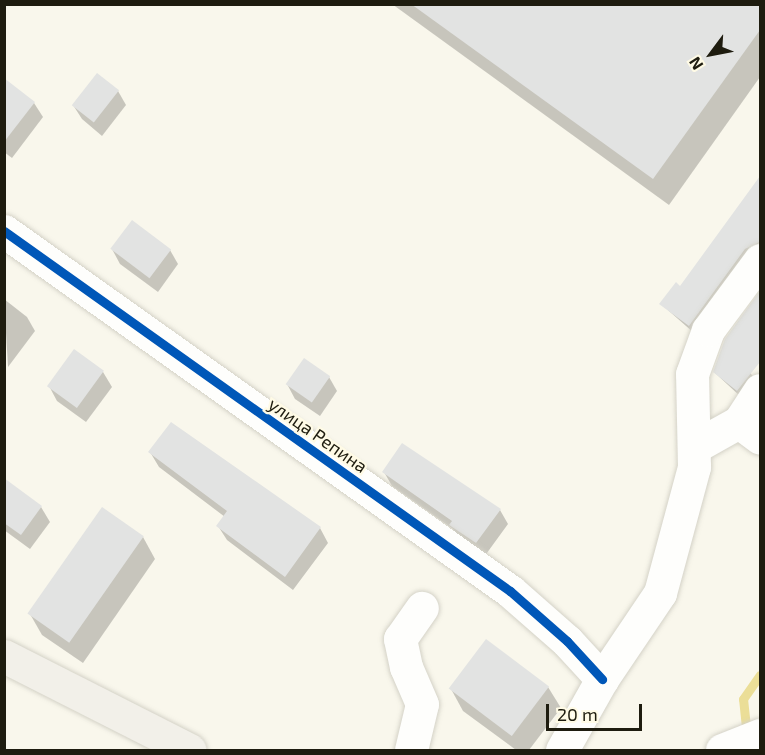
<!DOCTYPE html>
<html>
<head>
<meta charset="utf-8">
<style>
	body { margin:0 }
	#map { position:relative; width:765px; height:755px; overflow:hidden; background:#f9f7ec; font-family:"Exo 2",sans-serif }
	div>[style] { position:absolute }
	.shadow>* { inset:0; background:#0003 }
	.stream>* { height:9px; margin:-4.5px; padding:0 4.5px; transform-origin:4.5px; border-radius:4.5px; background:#ebde97 }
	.building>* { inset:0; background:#e2e3e2; transform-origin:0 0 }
	.roads { filter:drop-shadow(0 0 2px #d4d2c7) drop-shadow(0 0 2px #d4d2c7) }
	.minor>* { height:33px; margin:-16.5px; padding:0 16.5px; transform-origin:16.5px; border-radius:16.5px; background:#fefefc }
	.major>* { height:33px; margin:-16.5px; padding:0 16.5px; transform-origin:16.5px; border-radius:16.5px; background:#f2f0e9 }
	.cycleway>* { height:9px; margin:-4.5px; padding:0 4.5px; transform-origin:4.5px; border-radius:4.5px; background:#0057b8 }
	span { translate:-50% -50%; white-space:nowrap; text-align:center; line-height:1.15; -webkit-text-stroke:4.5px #fffbe6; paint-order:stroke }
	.street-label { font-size:18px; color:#1e1c0f }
	.frame { position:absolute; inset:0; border:6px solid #1e1c0f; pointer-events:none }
	.north { position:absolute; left:681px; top:24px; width:60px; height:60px; -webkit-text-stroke:4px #fffbe6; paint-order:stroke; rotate:238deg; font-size:16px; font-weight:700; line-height:24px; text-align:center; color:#1e1c0f }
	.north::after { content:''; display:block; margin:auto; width:21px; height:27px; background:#1e1c0f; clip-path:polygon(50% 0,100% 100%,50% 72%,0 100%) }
	.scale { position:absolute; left:546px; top:704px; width:96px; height:27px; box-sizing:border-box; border:3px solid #1e1c0f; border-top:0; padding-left:8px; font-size:18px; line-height:21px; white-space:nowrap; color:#1e1c0f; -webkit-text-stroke:4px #fffbe6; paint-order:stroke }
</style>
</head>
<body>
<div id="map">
	<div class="shadow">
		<i style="clip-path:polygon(760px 4px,760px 77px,669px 205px,392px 4px)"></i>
		<i style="clip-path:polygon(4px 80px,34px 103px,43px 117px,12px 158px,4px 152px)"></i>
		<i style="clip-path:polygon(118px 91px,126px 105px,102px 136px,82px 119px,73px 105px)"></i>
		<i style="clip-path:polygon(760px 178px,760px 241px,694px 333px,661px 304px,681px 288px)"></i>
		<i style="clip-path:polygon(112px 249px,170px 250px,178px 264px,158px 292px,120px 264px)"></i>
		<i style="clip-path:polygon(760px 293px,760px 357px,749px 371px,756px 381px,741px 397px,714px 372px,726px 340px)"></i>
		<i style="clip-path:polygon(4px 299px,27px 317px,35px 331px,8px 367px)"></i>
		<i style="clip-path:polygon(74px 351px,103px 372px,112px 387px,86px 422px,57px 401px,49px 386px)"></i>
		<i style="clip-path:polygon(329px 377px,337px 391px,320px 416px,295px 399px,287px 384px)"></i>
		<i style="clip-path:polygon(150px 452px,320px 528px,328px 543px,293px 590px,227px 540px,218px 526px,225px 517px,159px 467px)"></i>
		<i style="clip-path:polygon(384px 472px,500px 510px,508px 524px,484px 557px,459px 539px,453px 529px,392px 486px)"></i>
		<i style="clip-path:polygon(4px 480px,41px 507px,50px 522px,30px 549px,4px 530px)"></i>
		<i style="clip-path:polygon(102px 509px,143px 537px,155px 559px,83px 663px,42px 635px,30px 614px)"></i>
		<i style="clip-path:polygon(548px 687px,561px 708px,529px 750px,516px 750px,463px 711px,451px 689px)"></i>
	</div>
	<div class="stream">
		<i style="left:746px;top:727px;width:28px;rotate:-96deg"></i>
		<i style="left:743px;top:699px;width:29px;rotate:-55deg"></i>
	</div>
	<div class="building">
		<i style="clip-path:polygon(411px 4px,760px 4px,760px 30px,653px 179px)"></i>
		<i style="left:97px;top:73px;width:28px;height:41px;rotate:38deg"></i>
		<i style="clip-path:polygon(4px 78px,35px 102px,4px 142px)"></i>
		<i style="clip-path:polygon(760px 176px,760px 242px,745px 249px,689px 326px,659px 304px,676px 282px,680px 286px)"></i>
		<i style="left:132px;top:220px;width:49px;height:36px;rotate:37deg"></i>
		<i style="clip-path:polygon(760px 291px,760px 362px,737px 391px,713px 372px,725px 339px)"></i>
		<i style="left:74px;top:349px;width:37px;height:46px;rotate:36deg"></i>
		<i style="left:304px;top:358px;width:32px;height:32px;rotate:35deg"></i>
		<i style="clip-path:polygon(171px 422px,321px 527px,285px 577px,216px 526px,227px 511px,148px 452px)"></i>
		<i style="clip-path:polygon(402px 443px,501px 509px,476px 543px,449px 525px,452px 521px,382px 472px)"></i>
		<i style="clip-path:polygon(4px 478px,42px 506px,21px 535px,4px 523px)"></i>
		<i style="left:102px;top:507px;width:51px;height:130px;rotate:35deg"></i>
		<i style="left:486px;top:639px;width:79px;height:62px;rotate:37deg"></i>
	</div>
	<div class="roads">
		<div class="minor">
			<i style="left:4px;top:231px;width:621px;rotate:35.43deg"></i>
			<i style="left:510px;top:591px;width:76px;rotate:41.3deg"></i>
			<i style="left:567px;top:641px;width:52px;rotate:47.4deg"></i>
			<i style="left:739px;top:422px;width:38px;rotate:-57deg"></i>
			<i style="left:694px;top:447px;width:51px;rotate:-29.1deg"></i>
			<i style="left:739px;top:422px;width:26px;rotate:37deg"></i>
			<i style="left:411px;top:750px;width:47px;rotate:-76.6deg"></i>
			<i style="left:422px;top:704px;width:40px;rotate:-113.4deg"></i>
			<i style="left:406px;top:667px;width:29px;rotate:-102deg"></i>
			<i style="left:400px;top:639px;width:38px;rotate:-55deg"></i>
			<i style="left:562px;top:750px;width:81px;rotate:-60.6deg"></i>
			<i style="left:602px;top:679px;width:104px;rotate:-56deg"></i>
			<i style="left:660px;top:593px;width:131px;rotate:-74.9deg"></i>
			<i style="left:694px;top:467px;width:93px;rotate:-91.2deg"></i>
			<i style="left:692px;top:374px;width:47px;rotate:-70deg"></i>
			<i style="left:708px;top:330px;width:87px;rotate:-53.4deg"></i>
			<i style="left:722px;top:750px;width:41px;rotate:-21.5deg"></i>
		</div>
		<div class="major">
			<i style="left:4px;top:656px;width:208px;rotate:26.9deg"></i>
		</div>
	</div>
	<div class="cycleway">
		<i style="left:4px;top:231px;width:621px;rotate:35.43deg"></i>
		<i style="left:510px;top:591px;width:76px;rotate:41.3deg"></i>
		<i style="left:567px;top:641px;width:52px;rotate:47.4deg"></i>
	</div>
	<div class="street-label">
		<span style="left:318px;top:435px;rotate:35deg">улица Репина</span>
	</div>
	<div class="frame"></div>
	<div class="north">N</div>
	<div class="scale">20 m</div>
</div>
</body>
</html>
